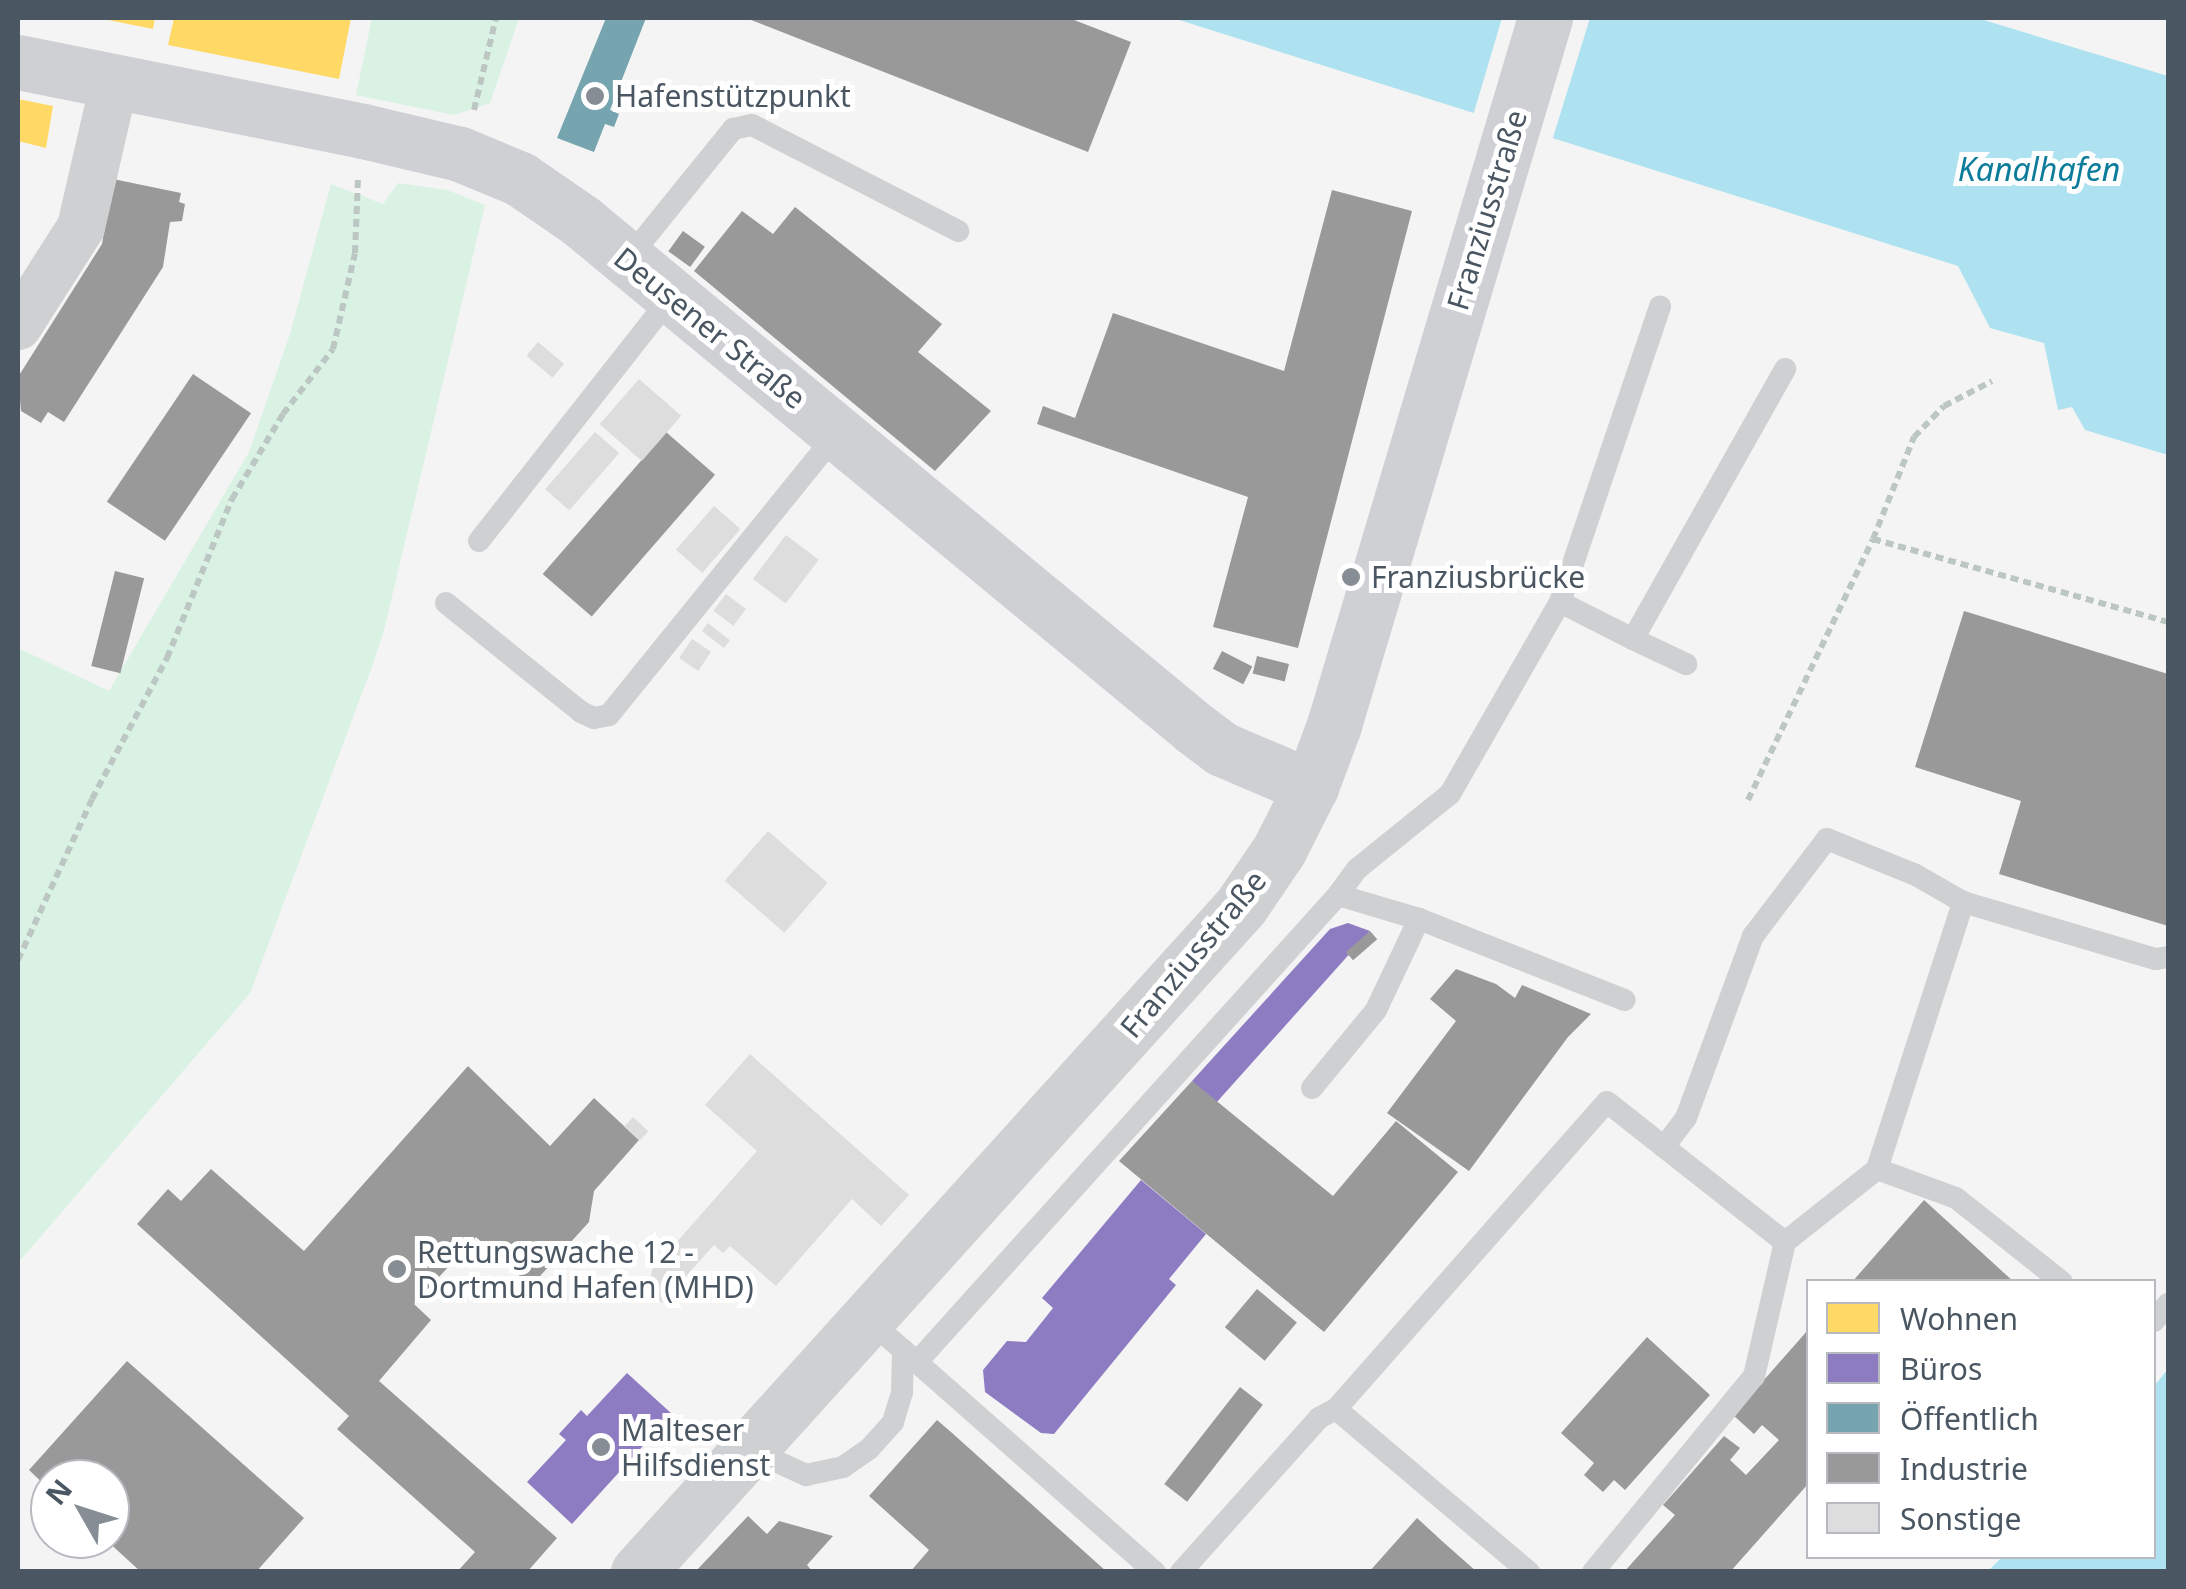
<!DOCTYPE html>
<html>
<head>
<meta charset="utf-8">
<style>
	body { margin:0 }
	#map { position:relative; width:2186px; height:1589px; overflow:hidden; background:#f4f4f4; font-family:"Noto Sans",sans-serif }
	div>[style] { position:absolute }
	.green>* { inset:0; background:#d9f2e3 }
	.water>* { inset:0; background:#aee2f0 }
	.pier>* { inset:0; background:#f4f4f4 }
	.homes>* { inset:0; background:#ffd966 }
	.offices>* { inset:0; background:#8e7cc3 }
	.public>* { inset:0; background:#76a5af }
	.industry>* { inset:0; background:#999; transform-origin:0 0 }
	.building>* { inset:0; background:#ddddde; transform-origin:0 0 }
	.path>* { height:6px; margin-top:-3px; transform-origin:0; background:repeating-linear-gradient(90deg,#bcc7c4 0 8px,transparent 0 13px) }
	.service>* { height:22px; margin:-11px; padding:0 11px; transform-origin:11px; border-radius:11px; background:#ced0d2 }
	.minor>* { height:48px; margin:-24px; padding:0 24px; transform-origin:24px; border-radius:24px; background:#ced0d2 }
	.tertiary>* { height:55px; margin:-27.5px; padding:0 27.5px; transform-origin:27.5px; border-radius:27.5px; background:#ced0d2 }
	.secondary>* { height:55px; margin:-27.5px; padding:0 27.5px; transform-origin:27.5px; border-radius:27.5px; background:#ced0d4 }
	.dots>* { width:28px; height:28px; translate:-50% -50%; box-sizing:border-box; border:5px solid #fff; border-radius:50% }
	span { translate:-50% -50%; white-space:nowrap; text-align:center; line-height:1.15; -webkit-text-stroke:10px #fff; paint-order:stroke }
	.poi-label { font-size:30px; color:#4a5661 }
	.left { translate:0 -50%; text-align:left }
	.street-label { font-size:30px; color:#4a5661 }
	.water-label { font-size:32px; color:#0c7c9b; font-style:italic }
	.frame { position:absolute; inset:0; border:20px solid #4a5661; pointer-events:none }
	.legend { position:absolute; left:1806px; top:1279px; width:350px; height:280px; box-sizing:border-box; background:#fff; border:2px solid #b7bbc0; margin:0; padding:12px 18px; list-style:none; font-size:30px; color:#4a5661 }
	.legend li { display:flex; align-items:center; gap:20px; height:50px }
	.legend b { width:50px; border:2px solid #b7bbc0 }
	.north { position:absolute; left:30px; top:1459px; width:100px; height:100px; box-sizing:border-box; background:#fff; border:2px solid #b7bbc0; border-radius:50%; rotate:309deg; font-size:28px; font-weight:700; line-height:40px; text-align:center; color:#4a5661 }
	.north::after { content:''; display:block; margin:auto; width:35px; height:45px; background:#868d94; clip-path:polygon(50% 0,100% 100%,50% 72%,0 100%) }
</style>
</head>
<body>
<div id="map">
	<div class="green">
		<i style="clip-path:polygon(372px 18px,519px 18px,490px 103px,454px 115px,356px 95px)"></i>
		<i style="clip-path:polygon(398px 183px,447px 190px,485px 205px,384px 630px,370px 672px,250px 993px,18px 1263px,18px 648px,109px 691px,249px 452px,290px 334px,331px 184px,383px 204px)"></i>
	</div>
	<div class="water">
		<i style="clip-path:polygon(1173px 18px,1977px 18px,2168px 76px,2168px 455px,2085px 430px,2072px 407px,2058px 410px,2044px 343px,1990px 328px,1958px 266px)"></i>
		<i style="clip-path:polygon(2168px 1369px,2168px 1571px,1988px 1571px,2002px 1557px,2154px 1556px,2154px 1386px)"></i>
	</div>
	<div class="pier">
		<i style="clip-path:polygon(1502px 18px,1590px 18px,1551px 144px,1472px 119px)"></i>
	</div>
	<div class="homes">
		<i style="clip-path:polygon(98px 18px,155px 18px,153px 29px)"></i>
		<i style="clip-path:polygon(174px 18px,351px 18px,339px 79px,168px 45px)"></i>
		<i style="clip-path:polygon(18px 99px,53px 106px,46px 148px,18px 141px)"></i>
	</div>
	<div class="offices">
		<i style="clip-path:polygon(1348px 923px,1370px 931px,1216px 1103px,1192px 1081px,1330px 929px)"></i>
		<i style="clip-path:polygon(1141px 1180px,1206px 1234px,1169px 1279px,1176px 1285px,1054px 1434px,1041px 1433px,985px 1392px,983px 1370px,1007px 1341px,1026px 1342px,1053px 1308px,1042px 1298px)"></i>
		<i style="clip-path:polygon(627px 1373px,672px 1414px,572px 1524px,527px 1482px,566px 1440px,559px 1434px,581px 1410px,587px 1416px)"></i>
	</div>
	<div class="public">
		<i style="clip-path:polygon(606px 18px,646px 18px,610px 110px,619px 114px,614px 127px,605px 124px,594px 152px,557px 138px)"></i>
	</div>
	<div class="industry">
		<i style="clip-path:polygon(746px 18px,1069px 18px,1131px 42px,1088px 152px)"></i>
		<i style="clip-path:polygon(113px 179px,181px 193px,179px 202px,185px 204px,182px 221px,170px 222px,163px 267px,64px 422px,48px 412px,41px 423px,21px 411px,18px 377px,102px 244px)"></i>
		<i style="clip-path:polygon(1332px 190px,1412px 211px,1298px 648px,1213px 627px,1248px 497px,1037px 424px,1043px 406px,1075px 418px,1113px 313px,1284px 371px)"></i>
		<i style="clip-path:polygon(795px 207px,942px 324px,918px 352px,991px 411px,935px 471px,694px 271px,742px 211px,773px 234px)"></i>
		<i style="left:683px;top:231px;width:27px;height:25px;rotate:36deg"></i>
		<i style="left:193px;top:374px;width:70px;height:154px;rotate:34deg"></i>
		<i style="left:666px;top:432px;width:65px;height:188px;rotate:41deg"></i>
		<i style="left:115px;top:571px;width:30px;height:98px;rotate:14deg"></i>
		<i style="clip-path:polygon(1964px 611px,2168px 674px,2168px 926px,1999px 874px,2021px 801px,1915px 767px)"></i>
		<i style="left:1222px;top:651px;width:34px;height:20px;rotate:27deg"></i>
		<i style="left:1257px;top:656px;width:33px;height:18px;rotate:14deg"></i>
		<i style="left:1370px;top:931px;width:11px;height:32px;rotate:49deg"></i>
		<i style="clip-path:polygon(1456px 969px,1496px 984px,1515px 998px,1522px 985px,1591px 1014px,1568px 1037px,1469px 1171px,1387px 1113px,1456px 1021px,1430px 999px)"></i>
		<i style="clip-path:polygon(468px 1066px,550px 1146px,594px 1098px,639px 1140px,594px 1191px,589px 1222px,531px 1286px,476px 1237px,414px 1304px,431px 1320px,379px 1381px,557px 1538px,527px 1572px,457px 1572px,475px 1552px,337px 1429px,349px 1416px,137px 1224px,168px 1189px,181px 1201px,211px 1169px,304px 1251px)"></i>
		<i style="clip-path:polygon(1192px 1081px,1333px 1196px,1396px 1121px,1458px 1172px,1324px 1332px,1119px 1161px)"></i>
		<i style="clip-path:polygon(1924px 1200px,2014px 1282px,1852px 1282px)"></i>
		<i style="left:1257px;top:1289px;width:52px;height:50px;rotate:40deg"></i>
		<i style="clip-path:polygon(1808px 1330px,1808px 1484px,1730px 1572px,1624px 1572px,1675px 1515px,1663px 1505px,1724px 1436px,1740px 1448px,1730px 1460px,1746px 1475px,1779px 1440px,1762px 1425px,1754px 1434px,1733px 1415px)"></i>
		<i style="clip-path:polygon(1647px 1337px,1710px 1395px,1625px 1490px,1614px 1480px,1603px 1492px,1584px 1475px,1594px 1463px,1561px 1433px)"></i>
		<i style="clip-path:polygon(127px 1361px,304px 1518px,256px 1572px,141px 1572px,105px 1539px,110px 1539px,110px 1479px,50px 1479px,50px 1490px,29px 1470px)"></i>
		<i style="left:1240px;top:1387px;width:29px;height:123px;rotate:38deg"></i>
		<i style="clip-path:polygon(937px 1420px,951px 1432px,1107px 1572px,910px 1572px,929px 1550px,869px 1496px)"></i>
		<i style="clip-path:polygon(748px 1516px,767px 1534px,779px 1521px,833px 1536px,807px 1565px,813px 1572px,695px 1572px)"></i>
		<i style="clip-path:polygon(1417px 1518px,1442px 1541px,1477px 1572px,1369px 1572px)"></i>
	</div>
	<div class="building">
		<i style="left:538px;top:342px;width:34px;height:18px;rotate:40deg"></i>
		<i style="left:639px;top:379px;width:56px;height:60px;rotate:41deg"></i>
		<i style="left:595px;top:432px;width:32px;height:76px;rotate:41deg"></i>
		<i style="left:714px;top:506px;width:35px;height:58px;rotate:41deg"></i>
		<i style="left:786px;top:535px;width:41px;height:55px;rotate:37deg"></i>
		<i style="left:726px;top:594px;width:25px;height:21px;rotate:37deg"></i>
		<i style="left:708px;top:623px;width:28px;height:10px;rotate:38deg"></i>
		<i style="left:692px;top:639px;width:23px;height:23px;rotate:34deg"></i>
		<i style="left:768px;top:831px;width:79px;height:66px;rotate:41deg"></i>
		<i style="clip-path:polygon(750px 1054px,909px 1195px,881px 1226px,852px 1199px,776px 1286px,730px 1246px,723px 1253px,714px 1245px,662px 1303px,648px 1291px,652px 1270px,757px 1151px,705px 1105px)"></i>
		<i style="left:633px;top:1117px;width:21px;height:13px;rotate:43deg"></i>
	</div>
	<div class="path">
		<i style="left:474px;top:110px;width:95px;rotate:-76.6deg"></i>
		<i style="left:1873px;top:539px;width:306px;rotate:15.7deg"></i>
		<i style="left:1748px;top:800px;width:289px;rotate:-64.4deg"></i>
		<i style="left:1873px;top:539px;width:110px;rotate:-68.1deg"></i>
		<i style="left:1914px;top:437px;width:43px;rotate:-45.9deg"></i>
		<i style="left:1944px;top:406px;width:54px;rotate:-27.5deg"></i>
		<i style="left:18px;top:960px;width:177px;rotate:-65.3deg"></i>
		<i style="left:92px;top:799px;width:160px;rotate:-62deg"></i>
		<i style="left:167px;top:658px;width:172px;rotate:-67.8deg"></i>
		<i style="left:232px;top:499px;width:99px;rotate:-59deg"></i>
		<i style="left:283px;top:414px;width:82px;rotate:-52.4deg"></i>
		<i style="left:333px;top:349px;width:98px;rotate:-77.1deg"></i>
		<i style="left:355px;top:253px;width:76px;rotate:-87.7deg"></i>
	</div>
	<div class="service">
		<i style="left:627px;top:260px;width:169px;rotate:-51deg"></i>
		<i style="left:733px;top:129px;width:19px;rotate:-12deg"></i>
		<i style="left:752px;top:125px;width:232px;rotate:27.2deg"></i>
		<i style="left:479px;top:541px;width:310px;rotate:-51.8deg"></i>
		<i style="left:1560px;top:602px;width:82px;rotate:26.9deg"></i>
		<i style="left:1633px;top:639px;width:310px;rotate:-60.6deg"></i>
		<i style="left:446px;top:603px;width:174px;rotate:38.9deg"></i>
		<i style="left:581px;top:712px;width:14px;rotate:25deg"></i>
		<i style="left:594px;top:718px;width:15px;rotate:-11deg"></i>
		<i style="left:609px;top:715px;width:364px;rotate:-51deg"></i>
		<i style="left:1633px;top:639px;width:59px;rotate:25.3deg"></i>
		<i style="left:1338px;top:895px;width:32px;rotate:-54deg"></i>
		<i style="left:1357px;top:869px;width:119px;rotate:-38.9deg"></i>
		<i style="left:1450px;top:794px;width:221px;rotate:-60.2deg"></i>
		<i style="left:1560px;top:602px;width:312px;rotate:-71.3deg"></i>
		<i style="left:1312px;top:1088px;width:101px;rotate:-50.6deg"></i>
		<i style="left:1376px;top:1010px;width:101px;rotate:-64.7deg"></i>
		<i style="left:1664px;top:1147px;width:36px;rotate:-53deg"></i>
		<i style="left:1686px;top:1118px;width:194px;rotate:-69.8deg"></i>
		<i style="left:1753px;top:936px;width:122px;rotate:-52.7deg"></i>
		<i style="left:1827px;top:839px;width:96px;rotate:22deg"></i>
		<i style="left:1916px;top:875px;width:54px;rotate:29.9deg"></i>
		<i style="left:1963px;top:902px;width:201px;rotate:16.5deg"></i>
		<i style="left:2156px;top:959px;width:12px;rotate:-9deg"></i>
		<i style="left:1877px;top:1169px;width:84px;rotate:20.2deg"></i>
		<i style="left:1956px;top:1198px;width:135px;rotate:38.4deg"></i>
		<i style="left:1785px;top:1242px;width:117px;rotate:-38.4deg"></i>
		<i style="left:1877px;top:1169px;width:281px;rotate:-72.1deg"></i>
		<i style="left:2154px;top:1321px;width:22px;rotate:-51deg"></i>
		<i style="left:903px;top:1350px;width:336px;rotate:41.4deg"></i>
		<i style="left:917px;top:1362px;width:629px;rotate:-47.97deg"></i>
		<i style="left:1338px;top:895px;width:84px;rotate:16.5deg"></i>
		<i style="left:1419px;top:919px;width:221px;rotate:21.5deg"></i>
		<i style="left:1336px;top:1409px;width:409px;rotate:-48.6deg"></i>
		<i style="left:1607px;top:1102px;width:226px;rotate:38.2deg"></i>
		<i style="left:1785px;top:1242px;width:138px;rotate:103deg"></i>
		<i style="left:1754px;top:1376px;width:254px;rotate:129.4deg"></i>
		<i style="left:749px;top:1449px;width:63px;rotate:24.5deg"></i>
		<i style="left:806px;top:1475px;width:38px;rotate:-12deg"></i>
		<i style="left:843px;top:1467px;width:32px;rotate:-35deg"></i>
		<i style="left:869px;top:1449px;width:36px;rotate:-48deg"></i>
		<i style="left:893px;top:1422px;width:31px;rotate:-73deg"></i>
		<i style="left:902px;top:1392px;width:42px;rotate:-88.6deg"></i>
		<i style="left:903px;top:1350px;width:48px;rotate:-139.3deg"></i>
		<i style="left:1181px;top:1572px;width:207px;rotate:-48.1deg"></i>
		<i style="left:1319px;top:1418px;width:19px;rotate:-28deg"></i>
		<i style="left:1336px;top:1409px;width:253px;rotate:40.2deg"></i>
	</div>
	<div class="minor">
		<i style="left:18px;top:326px;width:117px;rotate:-57.5deg"></i>
		<i style="left:81px;top:227px;width:151px;rotate:-77deg"></i>
	</div>
	<div class="tertiary">
		<i style="left:638px;top:1572px;width:898px;rotate:-47.84deg"></i>
		<i style="left:1241px;top:906px;width:68px;rotate:-55.8deg"></i>
		<i style="left:1279px;top:850px;width:71px;rotate:-63.1deg"></i>
	</div>
	<div class="secondary">
		<i style="left:18px;top:62px;width:352px;rotate:11.3deg"></i>
		<i style="left:363px;top:131px;width:100px;rotate:13.3deg"></i>
		<i style="left:460px;top:154px;width:65px;rotate:22.6deg"></i>
		<i style="left:520px;top:179px;width:74px;rotate:34.5deg"></i>
		<i style="left:581px;top:221px;width:795px;rotate:39.59deg"></i>
		<i style="left:1194px;top:728px;width:35px;rotate:37deg"></i>
		<i style="left:1222px;top:749px;width:97px;rotate:23.1deg"></i>
		<i style="left:1311px;top:787px;width:66px;rotate:-69.6deg"></i>
		<i style="left:1334px;top:725px;width:738px;rotate:-73.38deg"></i>
	</div>
	<div class="dots">
		<i style="left:595px;top:96px;background:#868d94"></i>
		<i style="left:1351px;top:577px;background:#868d94"></i>
		<i style="left:397px;top:1269px;background:#868d94"></i>
		<i style="left:601px;top:1447px;background:#868d94"></i>
	</div>
	<div class="poi-label">
		<span class="left" style="left:615px;top:96px">Hafenstützpunkt</span>
		<span class="left" style="left:1371px;top:577px">Franziusbrücke</span>
		<span class="left" style="left:417px;top:1269px">Rettungswache 12 -<br>Dortmund Hafen (MHD)</span>
		<span class="left" style="left:621px;top:1447px">Malteser<br>Hilfsdienst</span>
	</div>
	<div class="street-label">
		<span style="left:1487px;top:210px;rotate:-73deg">Franziusstraße</span>
		<span style="left:710px;top:328px;rotate:39deg">Deusener Straße</span>
		<span style="left:1193px;top:954px;rotate:-50deg">Franziusstraße</span>
	</div>
	<div class="water-label">
		<span style="left:2039px;top:169px">Kanalhafen</span>
	</div>
	<div class="frame"></div>
	<ul class="legend">
	<li><b style="height:28px;background:#ffd966"></b>Wohnen</li>
	<li><b style="height:28px;background:#8e7cc3"></b>Büros</li>
	<li><b style="height:28px;background:#76a5af"></b>Öffentlich</li>
	<li><b style="height:28px;background:#999"></b>Industrie</li>
	<li><b style="height:28px;background:#ddddde"></b>Sonstige</li>
	</ul>
	<div class="north">N</div>
</div>
</body>
</html>
